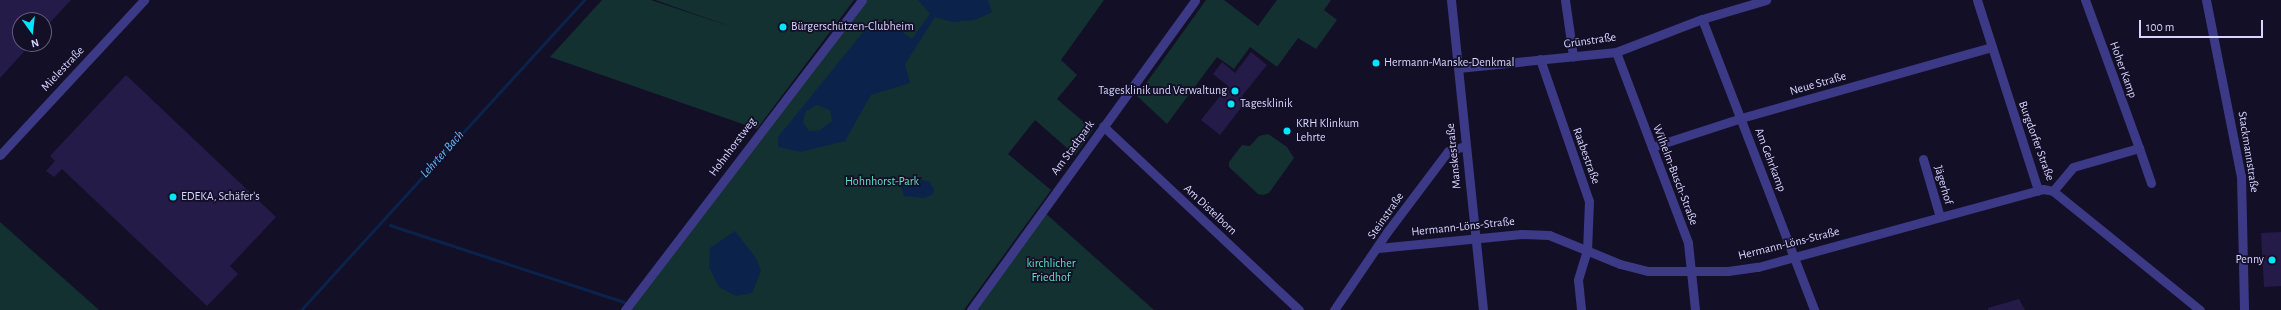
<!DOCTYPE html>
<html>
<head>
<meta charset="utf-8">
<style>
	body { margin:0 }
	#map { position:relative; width:2281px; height:310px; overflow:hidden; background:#130f27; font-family:"Alegreya Sans",sans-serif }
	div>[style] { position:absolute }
	.green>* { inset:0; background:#123130 }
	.water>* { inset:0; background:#0b234a }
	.stream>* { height:2.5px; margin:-1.25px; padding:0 1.25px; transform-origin:1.25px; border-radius:1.25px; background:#0b234a }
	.building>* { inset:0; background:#241b48 }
	.minor>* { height:9px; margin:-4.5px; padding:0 4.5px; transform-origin:4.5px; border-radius:4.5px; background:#3c3987 }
	.dots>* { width:11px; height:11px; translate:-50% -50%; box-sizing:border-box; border:2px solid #130f27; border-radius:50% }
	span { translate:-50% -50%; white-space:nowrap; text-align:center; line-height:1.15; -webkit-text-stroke:3.5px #130f27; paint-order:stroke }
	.poi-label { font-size:12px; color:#d9d5ff }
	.left { translate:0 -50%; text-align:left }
	.right { translate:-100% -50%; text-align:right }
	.street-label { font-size:12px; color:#d9d5ff }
	.park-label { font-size:12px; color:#5ee2c0 }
	.water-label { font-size:13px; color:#63b8ff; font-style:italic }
	.north { position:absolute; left:12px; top:12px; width:40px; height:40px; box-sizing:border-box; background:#130f27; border:1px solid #625e7d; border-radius:50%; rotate:165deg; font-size:11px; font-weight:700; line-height:16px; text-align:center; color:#d9d5ff }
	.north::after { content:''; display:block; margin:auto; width:14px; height:18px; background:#01e7ff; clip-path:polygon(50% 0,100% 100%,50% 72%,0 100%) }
	.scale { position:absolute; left:2139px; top:20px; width:124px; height:18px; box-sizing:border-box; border:2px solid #d9d5ff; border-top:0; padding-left:5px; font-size:12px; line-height:14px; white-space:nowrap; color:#d9d5ff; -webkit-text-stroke:3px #130f27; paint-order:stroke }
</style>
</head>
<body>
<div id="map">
	<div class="green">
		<i style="clip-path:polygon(602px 0,651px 0,732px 27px,655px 0,854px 0,757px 129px,550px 57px)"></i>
		<i style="clip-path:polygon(858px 0,1104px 0,1061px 60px,1077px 75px,1057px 99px,1093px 130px,1075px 155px,1035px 120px,1008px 154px,1051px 190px,964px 310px,628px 310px)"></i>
		<i style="clip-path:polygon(1206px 0,1224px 0,1258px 26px,1277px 0,1331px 0,1324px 10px,1337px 20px,1316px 49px,1298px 38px,1277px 67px,1250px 47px,1234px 69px,1217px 57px,1167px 124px,1137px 96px)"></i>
		<i style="clip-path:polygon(1268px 134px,1287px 147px,1294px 158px,1269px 193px,1263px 195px,1258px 194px,1229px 167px,1229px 162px,1242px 145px,1250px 146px,1259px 136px)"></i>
		<i style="clip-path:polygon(1044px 212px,1154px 310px,974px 310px)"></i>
		<i style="clip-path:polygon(0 222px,99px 310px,0 310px)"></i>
	</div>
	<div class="water">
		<i style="clip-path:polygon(evenodd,918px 0,988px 0,992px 12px,975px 20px,953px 22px,935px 17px,905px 64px,910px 83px,871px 95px,845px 141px,801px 152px,778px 147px,778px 137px,872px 21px,893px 25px,912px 39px,930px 14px,918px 0,817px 105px,830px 110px,832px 121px,820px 130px,809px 131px,803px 122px,806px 111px,817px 105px)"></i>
		<i style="clip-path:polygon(914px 178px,930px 182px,934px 190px,932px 195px,924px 198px,904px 196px,901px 186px,902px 180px)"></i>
		<i style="clip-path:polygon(735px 231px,756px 258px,761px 271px,752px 293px,736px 296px,719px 287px,709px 267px,710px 248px)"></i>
	</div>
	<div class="stream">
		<i style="left:390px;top:225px;width:246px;rotate:18.2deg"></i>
		<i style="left:301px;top:310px;width:420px;rotate:-47.6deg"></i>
	</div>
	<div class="building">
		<i style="clip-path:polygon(0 0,71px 0,44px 29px,44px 20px,20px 20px,20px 44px,31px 44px,0 78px)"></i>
		<i style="clip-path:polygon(1251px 52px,1267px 65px,1242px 96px,1247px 100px,1220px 135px,1201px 120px,1228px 86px,1213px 74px,1222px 62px,1235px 73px)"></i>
		<i style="clip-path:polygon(126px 75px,276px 217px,230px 266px,238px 274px,207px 306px,62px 169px,54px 177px,46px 171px,55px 161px,50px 156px)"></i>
		<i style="clip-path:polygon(2281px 232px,2281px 286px,2264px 287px,2261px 233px)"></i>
		<i style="clip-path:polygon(2019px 299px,2025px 310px,1988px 310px,1988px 308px)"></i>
	</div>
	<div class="minor">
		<i style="left:1451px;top:0;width:312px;rotate:84.1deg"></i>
		<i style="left:1565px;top:0;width:57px;rotate:81.9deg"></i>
		<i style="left:1977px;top:0;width:200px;rotate:72.2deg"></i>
		<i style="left:2206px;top:0;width:179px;rotate:78.8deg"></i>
		<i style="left:2241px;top:176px;width:134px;rotate:88.7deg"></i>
		<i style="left:1702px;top:19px;width:312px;rotate:68.9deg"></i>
		<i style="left:1616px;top:52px;width:204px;rotate:69.3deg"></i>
		<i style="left:1688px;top:243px;width:67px;rotate:84deg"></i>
		<i style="left:1540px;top:59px;width:150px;rotate:71deg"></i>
		<i style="left:1589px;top:201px;width:49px;rotate:92.3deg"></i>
		<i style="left:1587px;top:250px;width:31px;rotate:107deg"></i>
		<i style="left:1578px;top:280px;width:30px;rotate:84deg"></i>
		<i style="left:1458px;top:68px;width:159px;rotate:-5.8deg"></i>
		<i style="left:1616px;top:52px;width:92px;rotate:-21deg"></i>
		<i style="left:1702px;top:19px;width:67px;rotate:-16.5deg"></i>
		<i style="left:1103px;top:126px;width:269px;rotate:43.2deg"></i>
		<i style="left:1652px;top:147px;width:94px;rotate:-18deg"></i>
		<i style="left:1741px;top:118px;width:261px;rotate:-15.8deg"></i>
		<i style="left:2139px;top:148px;width:37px;rotate:71deg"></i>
		<i style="left:0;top:155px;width:212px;rotate:-47.1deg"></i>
		<i style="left:1923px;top:159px;width:60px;rotate:73.7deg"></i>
		<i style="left:2053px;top:191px;width:31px;rotate:-50deg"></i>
		<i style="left:2073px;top:167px;width:69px;rotate:-16.1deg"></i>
		<i style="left:2139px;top:148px;width:158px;rotate:-110deg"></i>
		<i style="left:1378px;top:248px;width:144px;rotate:-5.6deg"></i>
		<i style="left:1521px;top:234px;width:28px;rotate:2deg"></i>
		<i style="left:1549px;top:235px;width:77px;rotate:22.2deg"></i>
		<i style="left:1620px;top:264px;width:29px;rotate:14deg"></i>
		<i style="left:1648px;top:271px;width:80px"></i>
		<i style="left:1728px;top:271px;width:30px;rotate:-8deg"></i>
		<i style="left:1758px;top:267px;width:295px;rotate:-15.3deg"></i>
		<i style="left:2043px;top:189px;width:10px;rotate:11deg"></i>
		<i style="left:2053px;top:191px;width:189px;rotate:39deg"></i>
		<i style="left:625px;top:310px;width:390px;rotate:-52.6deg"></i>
		<i style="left:971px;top:310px;width:382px;rotate:-54.1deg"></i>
		<i style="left:1334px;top:310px;width:94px;rotate:-55.8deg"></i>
		<i style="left:1387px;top:232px;width:101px;rotate:-53deg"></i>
		<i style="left:1448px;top:151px;width:18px;rotate:-16deg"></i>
	</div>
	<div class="dots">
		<i style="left:783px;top:27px;background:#01e7ff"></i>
		<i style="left:1376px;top:63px;background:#01e7ff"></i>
		<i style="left:1235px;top:91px;background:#01e7ff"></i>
		<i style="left:1231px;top:104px;background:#01e7ff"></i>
		<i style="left:1287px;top:131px;background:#01e7ff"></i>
		<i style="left:173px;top:197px;background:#01e7ff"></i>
		<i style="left:2272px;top:260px;background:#01e7ff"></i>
	</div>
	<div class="poi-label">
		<span class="left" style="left:791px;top:27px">Bürgerschützen-Clubheim</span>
		<span class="left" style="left:1384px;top:63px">Hermann-Manske-Denkmal</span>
		<span class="right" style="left:1227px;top:91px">Tagesklinik und Verwaltung</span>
		<span class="left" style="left:1240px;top:104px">Tagesklinik</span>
		<span class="left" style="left:1296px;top:131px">KRH Klinkum<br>Lehrte</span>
		<span class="left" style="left:181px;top:197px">EDEKA, Schäfer's</span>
		<span class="right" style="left:2264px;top:260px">Penny</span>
	</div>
	<div class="street-label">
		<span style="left:1590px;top:41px;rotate:-8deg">Grünstraße</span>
		<span style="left:63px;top:69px;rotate:-47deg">Mielestraße</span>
		<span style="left:2123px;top:70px;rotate:70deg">Hoher Kamp</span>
		<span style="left:1818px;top:84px;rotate:-16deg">Neue Straße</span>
		<span style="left:2036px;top:141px;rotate:70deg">Burgdorfer Straße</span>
		<span style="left:733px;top:147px;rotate:-53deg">Hohnhorstweg</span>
		<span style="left:1073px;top:148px;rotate:-54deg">Am Stadtpark</span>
		<span style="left:2248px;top:152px;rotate:81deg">Stackmannstraße</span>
		<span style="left:1454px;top:156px;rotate:-96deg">Manskestraße</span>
		<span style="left:1586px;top:156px;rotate:70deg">Raabestraße</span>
		<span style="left:1770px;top:160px;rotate:69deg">Am Gehrkamp</span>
		<span style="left:1675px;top:175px;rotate:69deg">Wilhelm-Busch-Straße</span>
		<span style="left:1943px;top:185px;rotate:74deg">Jägerhof</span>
		<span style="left:1210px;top:210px;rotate:43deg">Am Distelborn</span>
		<span style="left:1386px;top:216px;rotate:-55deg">Steinstraße</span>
		<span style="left:1463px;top:227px;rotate:-6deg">Hermann-Löns-Straße</span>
		<span style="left:1789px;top:244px;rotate:-14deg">Hermann-Löns-Straße</span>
	</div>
	<div class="park-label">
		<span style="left:882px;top:182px">Hohnhorst-Park</span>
		<span style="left:1051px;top:271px">kirchlicher<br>Friedhof</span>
	</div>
	<div class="water-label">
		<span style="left:443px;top:155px;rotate:-48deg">Lehrter Bach</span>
	</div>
	<div class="north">N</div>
	<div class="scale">100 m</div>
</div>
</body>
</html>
